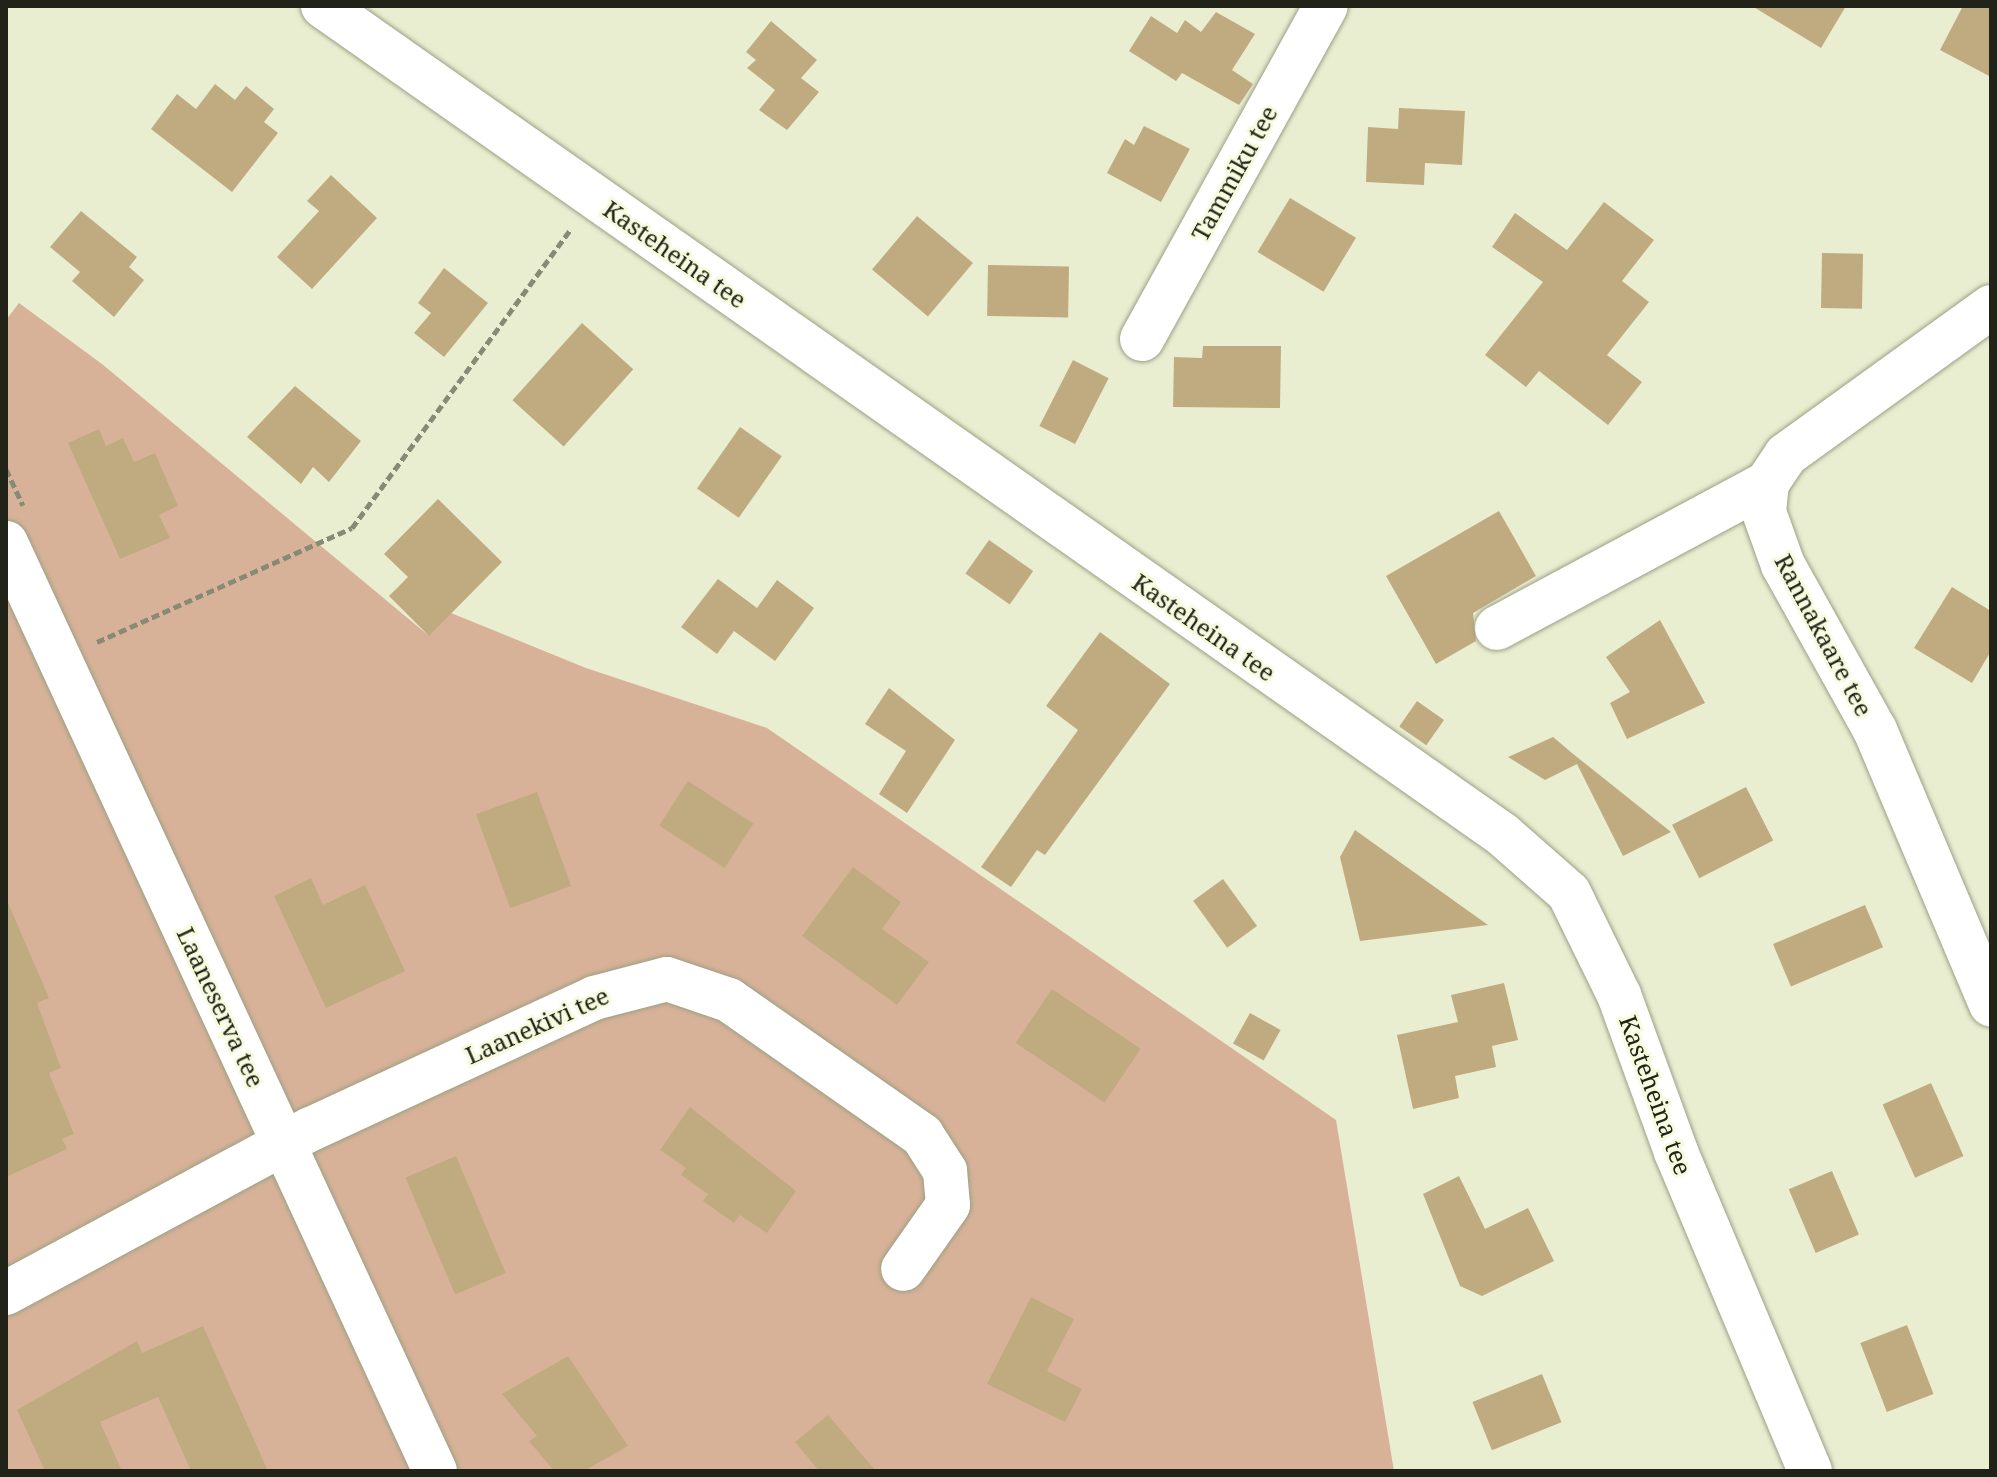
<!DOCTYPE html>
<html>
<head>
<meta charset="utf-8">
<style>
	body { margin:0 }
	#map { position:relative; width:1997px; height:1477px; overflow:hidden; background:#eaeed1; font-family:"Noto Serif",serif }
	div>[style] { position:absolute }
	.green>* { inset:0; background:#d8b298 }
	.building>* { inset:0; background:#c0ab80; transform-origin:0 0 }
	.path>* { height:5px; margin-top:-2.5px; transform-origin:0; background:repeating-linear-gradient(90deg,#888a76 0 8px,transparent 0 12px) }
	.roads { filter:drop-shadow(0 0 2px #9ca085) drop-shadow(0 0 2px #9ca085) }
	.minor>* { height:44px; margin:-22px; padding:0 22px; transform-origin:22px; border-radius:22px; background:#fff }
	span { translate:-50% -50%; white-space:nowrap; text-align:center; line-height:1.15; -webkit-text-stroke:6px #f7fbde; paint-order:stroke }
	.street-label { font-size:24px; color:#212218 }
	.frame { position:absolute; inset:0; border:8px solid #212218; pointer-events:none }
</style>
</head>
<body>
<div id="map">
	<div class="green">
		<i style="clip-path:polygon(19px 303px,102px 364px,428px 635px,451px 613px,586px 668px,767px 728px,1336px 1120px,1394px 1471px,6px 1471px,6px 320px)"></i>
	</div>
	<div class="building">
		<i style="clip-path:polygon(1752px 6px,1846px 6px,1821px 48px)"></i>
		<i style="clip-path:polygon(1963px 6px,1991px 6px,1991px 77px,1940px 50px)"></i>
		<i style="clip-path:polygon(1216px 12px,1255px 34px,1232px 70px,1253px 84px,1239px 105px,1182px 73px,1176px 81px,1129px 51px,1151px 16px,1177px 33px,1185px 20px,1201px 32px)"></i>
		<i style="clip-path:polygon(771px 21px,817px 60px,801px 78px,819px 92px,787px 130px,759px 110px,775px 90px,747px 68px,756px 60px,746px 52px)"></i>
		<i style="clip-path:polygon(215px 84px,235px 100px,246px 86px,274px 109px,264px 122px,278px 133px,232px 192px,151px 129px,177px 94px,196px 109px)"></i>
		<i style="clip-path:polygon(1399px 108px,1465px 111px,1462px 165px,1425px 163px,1424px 185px,1366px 182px,1368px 127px,1398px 129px)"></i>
		<i style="clip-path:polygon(1144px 126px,1190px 149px,1161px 202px,1107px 173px,1125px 139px,1134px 145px)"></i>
		<i style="clip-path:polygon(331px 175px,377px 218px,312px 289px,277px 257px,319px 211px,307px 201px)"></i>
		<i style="left:1290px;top:198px;width:77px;height:63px;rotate:31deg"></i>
		<i style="clip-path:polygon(1604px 202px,1654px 240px,1622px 281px,1649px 302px,1607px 355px,1642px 382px,1608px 425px,1539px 371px,1526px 387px,1485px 355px,1543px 282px,1492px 247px,1515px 213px,1567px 250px)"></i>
		<i style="clip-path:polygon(81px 211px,137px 257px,129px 267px,144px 280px,114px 317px,72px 281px,80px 272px,50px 247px)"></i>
		<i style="left:917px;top:216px;width:73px;height:70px;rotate:40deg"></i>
		<i style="left:1822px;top:253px;width:41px;height:55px;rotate:1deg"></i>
		<i style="left:988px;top:265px;width:81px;height:51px;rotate:1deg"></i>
		<i style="clip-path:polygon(444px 268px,488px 303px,444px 357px,414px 333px,431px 313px,418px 303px)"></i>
		<i style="left:582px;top:323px;width:69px;height:104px;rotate:42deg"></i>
		<i style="clip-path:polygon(1203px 346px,1281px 346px,1280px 408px,1173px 407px,1174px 357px,1202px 358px)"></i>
		<i style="left:1073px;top:360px;width:40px;height:74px;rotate:27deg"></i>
		<i style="clip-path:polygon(295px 386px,361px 441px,329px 482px,313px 467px,301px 484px,247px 437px)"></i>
		<i style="left:740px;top:427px;width:51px;height:75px;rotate:35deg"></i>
		<i style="clip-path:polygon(99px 429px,106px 446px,123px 438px,134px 462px,155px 453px,178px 506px,159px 515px,170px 538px,120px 559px,68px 443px)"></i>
		<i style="clip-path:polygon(438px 499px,502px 562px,429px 636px,389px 596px,408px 577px,384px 554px)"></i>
		<i style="clip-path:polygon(1499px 511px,1536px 576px,1473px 613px,1476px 641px,1436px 664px,1386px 576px)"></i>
		<i style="left:989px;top:540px;width:54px;height:41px;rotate:35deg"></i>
		<i style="clip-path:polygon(718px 579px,757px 608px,777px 580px,814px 608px,775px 661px,734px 631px,717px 654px,681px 627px)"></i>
		<i style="clip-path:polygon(1952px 587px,1991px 611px,1991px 651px,1972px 683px,1914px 648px)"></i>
		<i style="clip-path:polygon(1660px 620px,1705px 703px,1627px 739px,1610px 703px,1630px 692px,1606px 657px)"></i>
		<i style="clip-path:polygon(1100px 632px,1170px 684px,1045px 855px,1037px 850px,1011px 887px,981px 867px,1078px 730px,1046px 706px)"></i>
		<i style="clip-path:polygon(889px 688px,955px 740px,907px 813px,879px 794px,906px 751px,865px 724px)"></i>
		<i style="left:1417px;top:701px;width:33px;height:31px;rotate:35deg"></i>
		<i style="clip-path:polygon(1553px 737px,1572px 753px,1671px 832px,1623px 856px,1577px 764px,1545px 780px,1508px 757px)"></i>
		<i style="left:688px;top:781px;width:78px;height:53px;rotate:33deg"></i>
		<i style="left:1746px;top:787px;width:60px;height:83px;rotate:63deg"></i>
		<i style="left:537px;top:792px;width:100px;height:65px;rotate:70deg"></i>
		<i style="clip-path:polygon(1355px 830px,1488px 925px,1360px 941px,1340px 857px)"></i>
		<i style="clip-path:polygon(853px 867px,901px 902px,882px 929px,929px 962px,897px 1005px,802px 936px)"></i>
		<i style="clip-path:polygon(311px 878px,323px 905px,365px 885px,405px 971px,326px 1008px,274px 896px)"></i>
		<i style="left:1223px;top:879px;width:58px;height:37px;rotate:54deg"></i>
		<i style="clip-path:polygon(6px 898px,49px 998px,37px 1003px,61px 1068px,49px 1073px,74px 1134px,62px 1139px,67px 1149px,6px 1177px)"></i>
		<i style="left:1865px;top:905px;width:46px;height:100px;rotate:67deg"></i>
		<i style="clip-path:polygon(1504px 983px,1518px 1040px,1492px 1046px,1496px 1067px,1455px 1076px,1459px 1098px,1413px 1109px,1397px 1035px,1458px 1022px,1451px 995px)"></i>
		<i style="left:1052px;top:989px;width:107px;height:65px;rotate:34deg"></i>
		<i style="left:1250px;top:1013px;width:35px;height:35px;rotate:29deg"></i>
		<i style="left:1931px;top:1083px;width:80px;height:53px;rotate:66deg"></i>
		<i style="clip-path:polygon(690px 1107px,796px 1191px,767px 1233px,740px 1215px,734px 1223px,703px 1201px,708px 1194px,681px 1175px,686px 1168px,660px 1150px)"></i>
		<i style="left:456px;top:1156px;width:127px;height:55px;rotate:67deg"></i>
		<i style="left:1832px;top:1171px;width:69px;height:47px;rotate:67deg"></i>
		<i style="clip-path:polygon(1459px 1176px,1485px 1229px,1528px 1208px,1554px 1261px,1482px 1296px,1460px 1286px,1423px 1194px)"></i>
		<i style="clip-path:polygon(1031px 1297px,1074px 1319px,1047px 1371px,1082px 1389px,1065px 1422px,987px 1384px)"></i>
		<i style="left:1907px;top:1325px;width:74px;height:50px;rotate:69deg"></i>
		<i style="clip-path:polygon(203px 1326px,268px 1471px,191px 1471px,158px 1397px,100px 1422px,122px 1471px,45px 1471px,17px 1410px,137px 1341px,142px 1353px)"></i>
		<i style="clip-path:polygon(568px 1356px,628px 1446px,584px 1471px,554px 1471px,529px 1441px,537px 1436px,502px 1394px)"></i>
		<i style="left:1542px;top:1374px;width:52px;height:75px;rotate:68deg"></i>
		<i style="clip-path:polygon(828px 1415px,876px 1471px,819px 1471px,795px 1442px)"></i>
	</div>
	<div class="path">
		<i style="left:6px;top:469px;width:40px;rotate:65deg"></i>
		<i style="left:97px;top:642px;width:279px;rotate:-24.1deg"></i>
		<i style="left:352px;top:528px;width:371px;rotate:-53.8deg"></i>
	</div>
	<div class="roads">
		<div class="minor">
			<i style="left:323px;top:6px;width:1441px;rotate:35.08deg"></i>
			<i style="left:1502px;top:834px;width:89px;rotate:41.4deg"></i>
			<i style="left:1569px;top:893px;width:114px;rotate:63.9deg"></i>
			<i style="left:1619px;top:995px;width:167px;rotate:70deg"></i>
			<i style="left:1676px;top:1152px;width:346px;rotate:67.2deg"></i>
			<i style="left:1991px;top:307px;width:253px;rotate:144.2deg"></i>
			<i style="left:1786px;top:455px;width:34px;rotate:124deg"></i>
			<i style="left:1767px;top:483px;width:29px;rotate:96deg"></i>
			<i style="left:1764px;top:512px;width:56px;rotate:70.3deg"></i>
			<i style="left:1783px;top:565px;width:189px;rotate:60.9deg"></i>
			<i style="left:1875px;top:730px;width:298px;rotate:67.1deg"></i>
			<i style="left:1142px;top:339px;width:380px;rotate:-61.1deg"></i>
			<i style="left:6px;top:543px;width:1022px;rotate:65.19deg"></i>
			<i style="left:1497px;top:628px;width:306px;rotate:-28.2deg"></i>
			<i style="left:6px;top:1293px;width:346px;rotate:-28.3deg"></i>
			<i style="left:311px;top:1129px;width:312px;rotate:-24.8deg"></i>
			<i style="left:594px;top:998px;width:75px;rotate:-14.6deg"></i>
			<i style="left:667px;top:979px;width:65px;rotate:18.7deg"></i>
			<i style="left:729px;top:1000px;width:236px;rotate:35deg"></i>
			<i style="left:922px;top:1135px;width:43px;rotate:57.4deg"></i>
			<i style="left:945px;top:1171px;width:34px;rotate:85deg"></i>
			<i style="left:948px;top:1205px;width:78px;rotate:125.1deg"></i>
		</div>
	</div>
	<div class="street-label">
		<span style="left:1234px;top:173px;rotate:-61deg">Tammiku tee</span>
		<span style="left:675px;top:254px;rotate:35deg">Kasteheina tee</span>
		<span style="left:1204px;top:627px;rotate:35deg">Kasteheina tee</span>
		<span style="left:1824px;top:635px;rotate:62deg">Rannakaare tee</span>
		<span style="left:221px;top:1007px;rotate:65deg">Laaneserva tee</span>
		<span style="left:537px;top:1025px;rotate:-24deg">Laanekivi tee</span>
		<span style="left:1656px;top:1095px;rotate:70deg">Kasteheina tee</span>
	</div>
	<div class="frame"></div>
</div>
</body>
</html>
